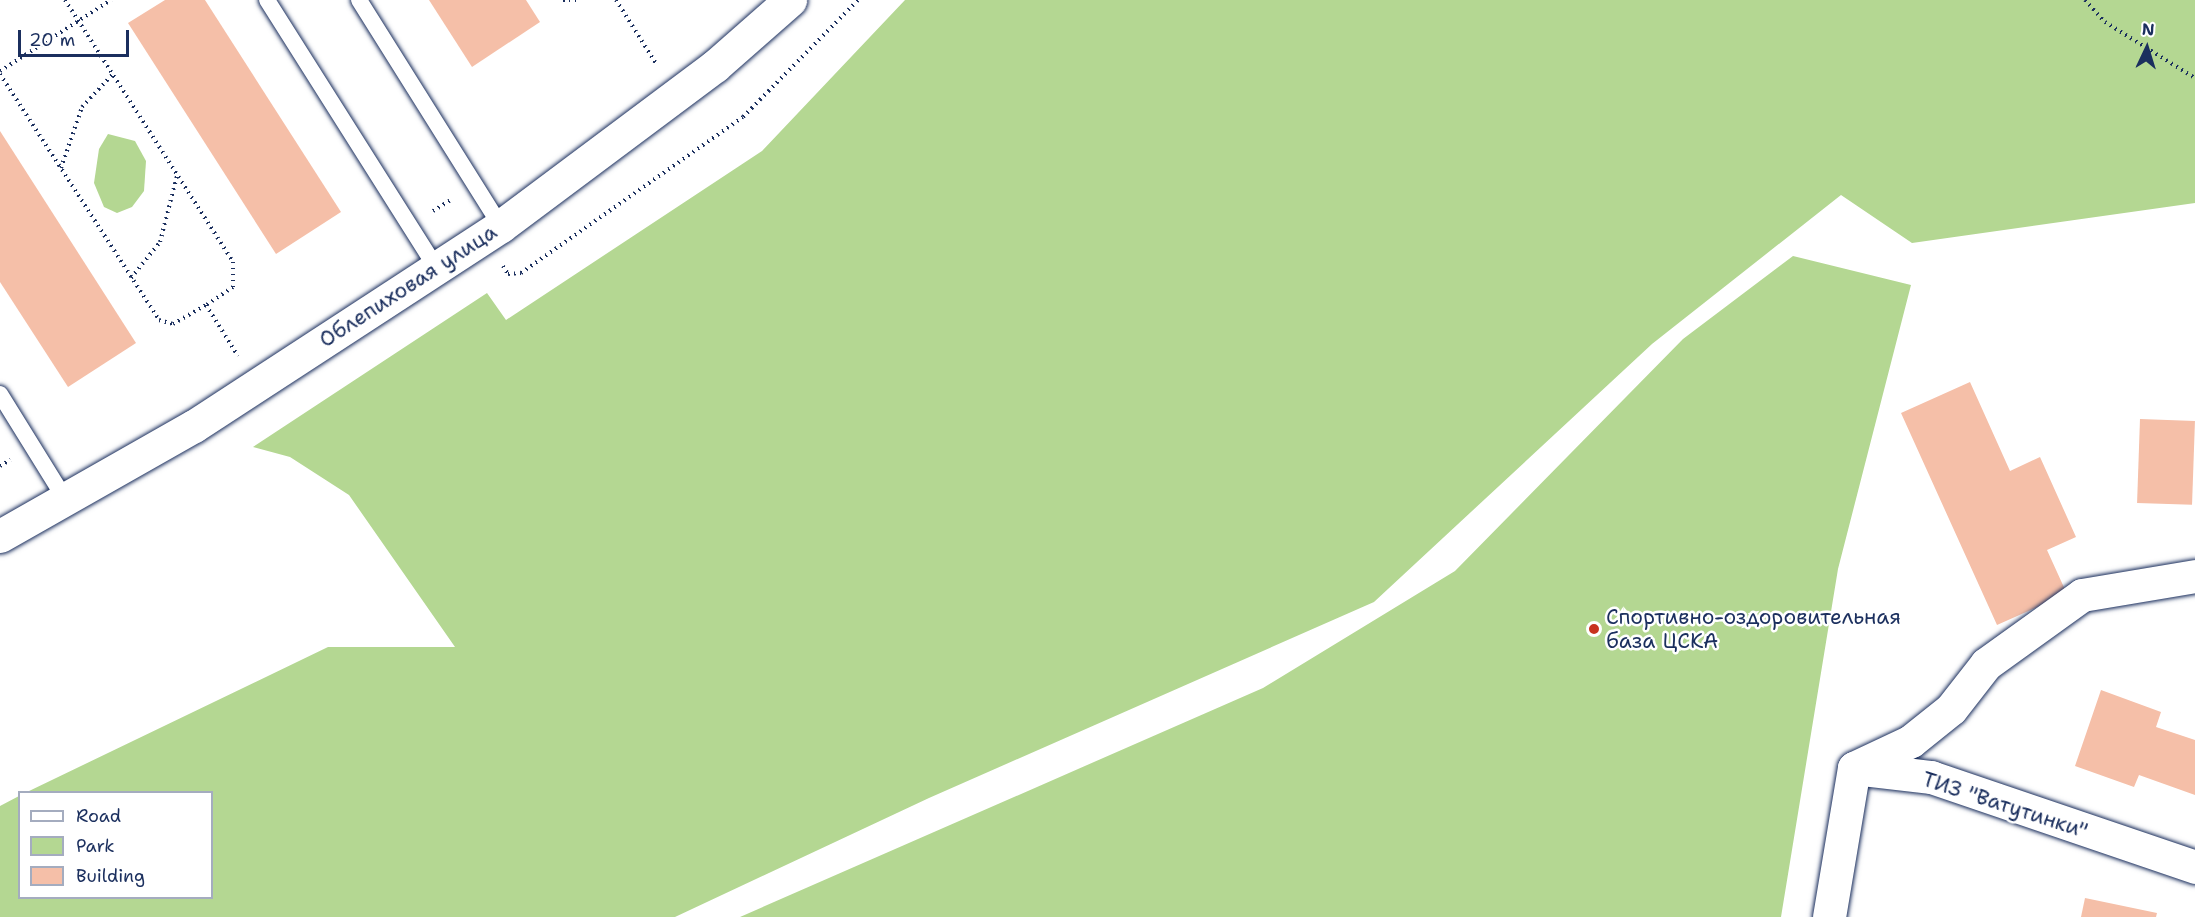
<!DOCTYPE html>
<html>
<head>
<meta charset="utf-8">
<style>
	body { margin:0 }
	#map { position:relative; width:2195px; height:917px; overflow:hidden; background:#fff; font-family:"Shantell Sans",sans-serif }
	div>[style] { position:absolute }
	.green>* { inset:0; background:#b4d792 }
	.building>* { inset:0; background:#f5bfa8; transform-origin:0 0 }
	.path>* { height:4px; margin-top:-2px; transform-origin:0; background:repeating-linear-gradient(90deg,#1b2f5e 0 1.5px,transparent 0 6px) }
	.roads { filter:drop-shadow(0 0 2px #1b2f5e) drop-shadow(0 0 2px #1b2f5e) }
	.lane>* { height:16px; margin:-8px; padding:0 8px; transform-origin:8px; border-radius:8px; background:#fff }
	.street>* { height:33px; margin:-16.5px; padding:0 16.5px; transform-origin:16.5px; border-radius:16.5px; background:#fff }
	.dots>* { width:16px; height:16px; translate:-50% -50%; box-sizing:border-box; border:3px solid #fff; border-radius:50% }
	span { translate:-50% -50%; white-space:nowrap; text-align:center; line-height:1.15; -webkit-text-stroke:5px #fff; paint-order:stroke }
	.street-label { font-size:21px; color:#1b2f5e }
	.poi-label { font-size:21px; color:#1b2f5e }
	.left { translate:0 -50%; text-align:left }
	.legend { position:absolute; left:18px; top:791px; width:195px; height:108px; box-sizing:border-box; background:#fff; border:2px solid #a4acbf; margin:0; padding:8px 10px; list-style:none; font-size:18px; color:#1b2f5e }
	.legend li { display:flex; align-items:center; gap:12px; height:30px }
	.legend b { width:30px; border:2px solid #a4acbf }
	.north { position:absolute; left:2117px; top:18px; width:60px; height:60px; -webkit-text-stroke:4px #fff; paint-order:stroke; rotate:4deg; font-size:16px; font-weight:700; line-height:24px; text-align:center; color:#1b2f5e }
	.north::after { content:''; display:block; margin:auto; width:21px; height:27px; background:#1b2f5e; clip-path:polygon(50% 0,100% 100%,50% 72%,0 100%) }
	.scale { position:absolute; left:18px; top:30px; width:111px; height:27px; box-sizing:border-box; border:3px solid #1b2f5e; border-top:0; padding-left:8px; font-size:18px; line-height:21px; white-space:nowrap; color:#1b2f5e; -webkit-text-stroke:4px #fff; paint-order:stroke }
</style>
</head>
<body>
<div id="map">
	<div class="green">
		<i style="clip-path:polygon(905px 0,2195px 0,2195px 203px,1912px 243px,1841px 195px,1652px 344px,1374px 602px,929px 798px,675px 917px,0 917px,0 806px,19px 796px,20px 898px,212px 898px,212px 792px,27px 792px,328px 647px,455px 647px,349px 495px,290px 457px,253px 447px,487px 293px,506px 320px,762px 151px)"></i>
		<i style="clip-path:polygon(108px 134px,135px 141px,146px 161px,144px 191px,132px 207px,117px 213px,104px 207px,94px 183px,99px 149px)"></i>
		<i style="clip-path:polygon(1793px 256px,1911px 285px,1838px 569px,1781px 917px,740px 917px,1263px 688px,1455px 571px,1683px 339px)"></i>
	</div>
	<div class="building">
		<i style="clip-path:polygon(165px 0,205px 0,341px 212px,276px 254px,128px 23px)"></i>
		<i style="clip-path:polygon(429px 0,526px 0,540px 22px,472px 67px)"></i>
		<i style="clip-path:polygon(0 131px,136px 343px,68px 387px,0 282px)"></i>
		<i style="clip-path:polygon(1970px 382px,2010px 471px,2040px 457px,2076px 537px,2047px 550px,2067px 594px,1997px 625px,1901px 413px)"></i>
		<i style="left:2140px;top:419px;width:55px;height:84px;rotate:2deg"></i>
		<i style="clip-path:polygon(2101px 690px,2161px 712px,2156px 727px,2195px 740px,2195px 795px,2139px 775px,2134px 787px,2075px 766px)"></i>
		<i style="clip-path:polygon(2085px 898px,2157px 913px,2156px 917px,2081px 917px)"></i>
	</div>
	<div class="path">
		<i style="left:65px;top:0;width:311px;rotate:57.3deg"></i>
		<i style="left:233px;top:262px;width:25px;rotate:90deg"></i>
		<i style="left:233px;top:287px;width:32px;rotate:146deg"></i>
		<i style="left:206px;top:305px;width:60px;rotate:57.9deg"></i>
		<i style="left:563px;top:0;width:14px"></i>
		<i style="left:616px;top:0;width:77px;rotate:57.8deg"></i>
		<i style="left:2085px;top:0;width:30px;rotate:48deg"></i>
		<i style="left:2105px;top:22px;width:106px;rotate:31.9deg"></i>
		<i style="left:0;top:71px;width:132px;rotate:-32.6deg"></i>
		<i style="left:0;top:74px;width:293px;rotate:57.1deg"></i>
		<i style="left:159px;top:320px;width:15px;rotate:16deg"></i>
		<i style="left:173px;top:324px;width:38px;rotate:-30deg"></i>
		<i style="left:61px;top:168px;width:65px;rotate:-71deg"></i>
		<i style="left:82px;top:107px;width:45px;rotate:-46.8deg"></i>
		<i style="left:433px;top:211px;width:22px;rotate:-32deg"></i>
		<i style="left:503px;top:266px;width:9px;rotate:58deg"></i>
		<i style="left:508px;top:274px;width:13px;rotate:-4deg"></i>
		<i style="left:521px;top:273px;width:271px;rotate:-35.1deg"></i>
		<i style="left:743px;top:117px;width:164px;rotate:-45.5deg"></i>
		<i style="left:131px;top:278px;width:46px;rotate:-51.1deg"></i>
		<i style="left:160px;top:242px;width:68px;rotate:-75.6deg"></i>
		<i style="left:0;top:466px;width:12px;rotate:-31deg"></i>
	</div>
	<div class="roads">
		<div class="lane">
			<i style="left:267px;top:0;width:316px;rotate:57.7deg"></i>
			<i style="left:359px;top:0;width:267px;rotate:57.9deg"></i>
			<i style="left:0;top:394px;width:127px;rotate:58.2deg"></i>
		</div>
		<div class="street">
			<i style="left:0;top:536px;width:223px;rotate:-29.6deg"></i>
			<i style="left:194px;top:426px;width:366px;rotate:-33.1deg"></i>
			<i style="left:501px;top:226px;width:267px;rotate:-36.8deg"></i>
			<i style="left:715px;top:66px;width:100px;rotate:-41.3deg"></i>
			<i style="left:1854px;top:768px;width:63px;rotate:-25.3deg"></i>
			<i style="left:1911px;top:741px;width:51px;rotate:-38.7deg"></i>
			<i style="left:1951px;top:709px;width:57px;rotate:-52.1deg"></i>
			<i style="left:1986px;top:664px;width:118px;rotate:-35.7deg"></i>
			<i style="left:2082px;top:595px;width:115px;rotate:-9.5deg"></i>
			<i style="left:1829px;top:917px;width:151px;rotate:-80.5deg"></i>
			<i style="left:1854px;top:768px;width:78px;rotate:6.7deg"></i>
			<i style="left:1931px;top:777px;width:279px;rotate:18.8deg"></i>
		</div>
	</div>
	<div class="dots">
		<i style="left:1594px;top:629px;background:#c8321e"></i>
	</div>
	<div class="street-label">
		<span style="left:408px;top:286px;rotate:-33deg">Облепиховая улица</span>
		<span style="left:2005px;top:805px;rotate:18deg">ТИЗ "Ватутинки"</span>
	</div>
	<div class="poi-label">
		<span class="left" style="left:1606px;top:629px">Спортивно-оздоровительная<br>база ЦСКА</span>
	</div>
	<ul class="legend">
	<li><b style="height:8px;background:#fff"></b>Road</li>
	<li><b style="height:16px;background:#b4d792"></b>Park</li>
	<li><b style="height:16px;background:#f5bfa8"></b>Building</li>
	</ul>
	<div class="north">N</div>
	<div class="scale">20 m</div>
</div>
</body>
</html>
